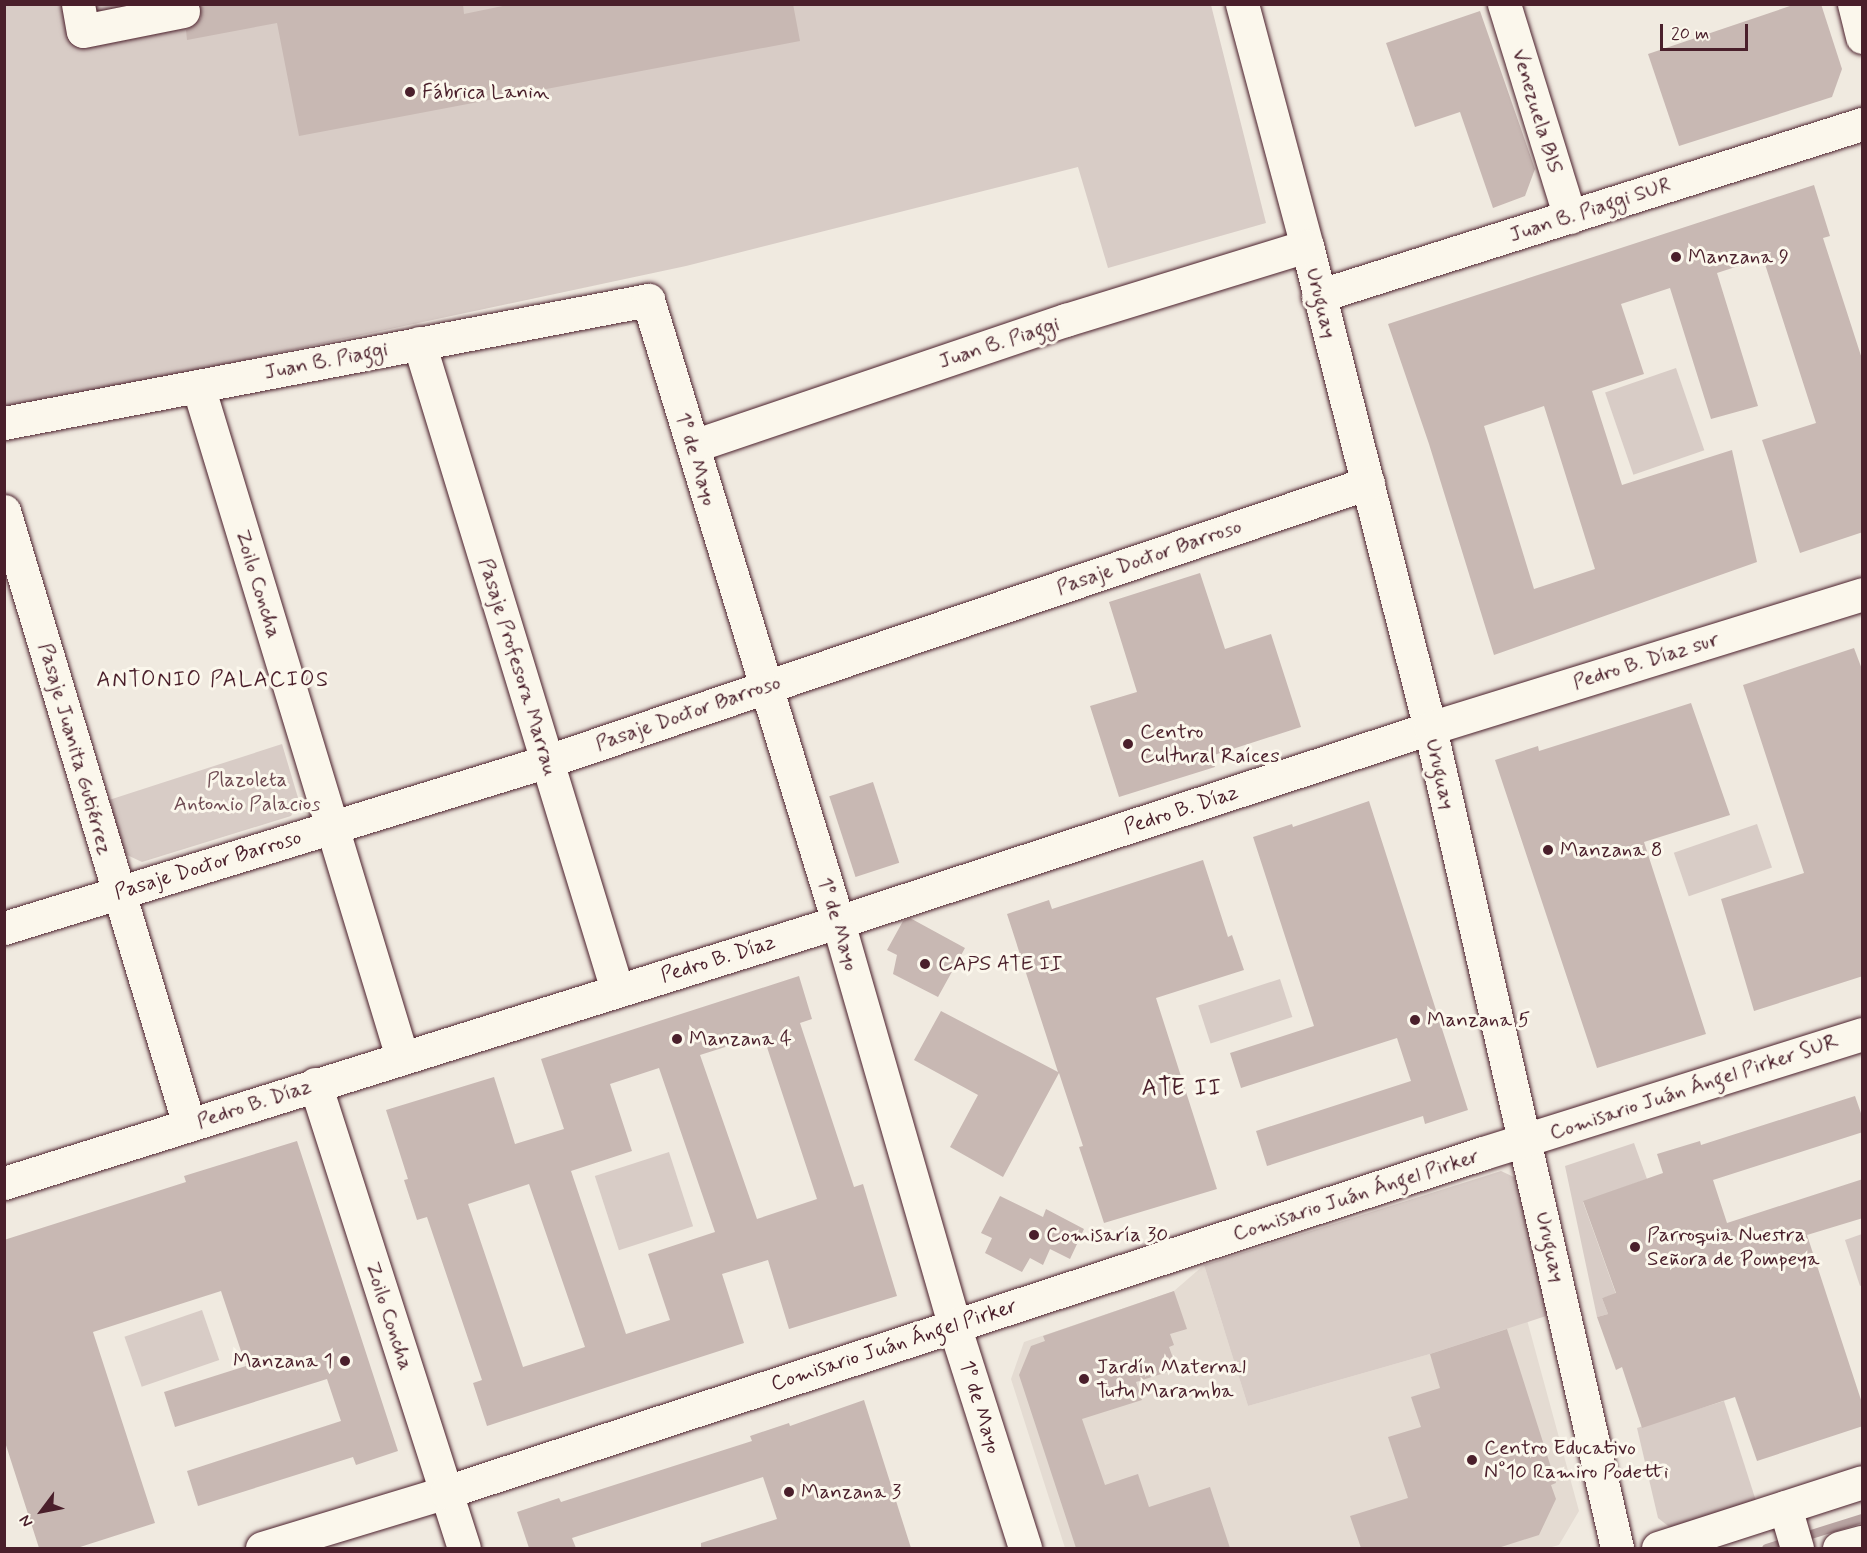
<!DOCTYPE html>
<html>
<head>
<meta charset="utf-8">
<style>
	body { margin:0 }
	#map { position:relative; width:1867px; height:1553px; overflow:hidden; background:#f0eae0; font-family:Mynerve,sans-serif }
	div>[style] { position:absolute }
	.built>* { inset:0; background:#e4dbd2 }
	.green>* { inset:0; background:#d8ccc6; transform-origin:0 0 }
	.stream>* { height:9px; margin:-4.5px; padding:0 4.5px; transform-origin:4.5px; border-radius:4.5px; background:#b8a4a2 }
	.building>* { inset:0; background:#c8b8b3; transform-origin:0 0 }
	.roads { filter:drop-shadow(0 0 2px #4a1f2b) drop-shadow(0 0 2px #4a1f2b) }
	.minor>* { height:33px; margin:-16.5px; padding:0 16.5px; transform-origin:16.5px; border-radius:16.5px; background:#fbf7ec }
	.dots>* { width:16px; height:16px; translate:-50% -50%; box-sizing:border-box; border:3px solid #fbf7ec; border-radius:50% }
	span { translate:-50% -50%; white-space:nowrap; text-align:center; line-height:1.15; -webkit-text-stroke:6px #fbf7ec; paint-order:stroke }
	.poi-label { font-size:21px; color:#4a1f2b }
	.left { translate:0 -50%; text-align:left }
	.right { translate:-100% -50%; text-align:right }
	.street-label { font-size:21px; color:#4a1f2b }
	.park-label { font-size:21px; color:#6e4a52 }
	.neighbourhood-label { font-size:22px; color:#4a1f2b; letter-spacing:1.5px }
	.quarter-label { font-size:24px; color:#4a1f2b; letter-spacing:1.5px }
	.frame { position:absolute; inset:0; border:6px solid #4a1f2b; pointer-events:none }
	.north { position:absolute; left:12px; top:1481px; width:60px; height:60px; -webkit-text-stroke:4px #fbf7ec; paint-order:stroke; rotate:238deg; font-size:16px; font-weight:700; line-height:24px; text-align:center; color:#4a1f2b }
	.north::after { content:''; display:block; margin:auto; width:21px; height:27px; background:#4a1f2b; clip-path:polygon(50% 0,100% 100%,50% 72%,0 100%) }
	.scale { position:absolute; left:1660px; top:24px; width:88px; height:27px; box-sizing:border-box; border:3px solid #4a1f2b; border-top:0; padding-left:8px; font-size:18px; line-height:21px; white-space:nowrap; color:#4a1f2b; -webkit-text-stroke:4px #fbf7ec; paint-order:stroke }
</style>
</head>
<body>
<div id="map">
	<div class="built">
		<i style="clip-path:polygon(1204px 1265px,1248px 1406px,1430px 1354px,1527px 1320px,1579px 1511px,1559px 1545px,1548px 1548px,1065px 1548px,1011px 1379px,1024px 1342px,1174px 1291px)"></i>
	</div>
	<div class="green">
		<i style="clip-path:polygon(5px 5px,1211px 5px,1266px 223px,1108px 268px,1078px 167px,686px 266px,81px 395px,5px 407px)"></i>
		<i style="left:1676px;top:368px;width:87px;height:75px;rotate:71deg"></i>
		<i style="clip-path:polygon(282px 744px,299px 801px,291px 816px,142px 862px,125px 854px,109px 800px)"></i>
		<i style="left:1757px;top:824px;width:46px;height:88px;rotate:71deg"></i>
		<i style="left:1280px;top:979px;width:40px;height:86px;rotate:72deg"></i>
		<i style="clip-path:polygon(1634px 1143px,1647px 1179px,1583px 1202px,1616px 1294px,1602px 1298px,1608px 1314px,1597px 1317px,1565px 1166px)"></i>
		<i style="left:669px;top:1152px;width:78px;height:78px;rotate:72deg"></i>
		<i style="clip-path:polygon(1501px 1171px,1516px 1178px,1549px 1315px,1430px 1354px,1248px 1406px,1204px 1265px)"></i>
		<i style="clip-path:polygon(1862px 1234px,1862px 1285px,1860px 1286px,1845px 1240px)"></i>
		<i style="left:202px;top:1310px;width:53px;height:82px;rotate:71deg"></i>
		<i style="clip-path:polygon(1724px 1401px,1756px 1501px,1672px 1529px,1658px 1518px,1637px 1428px)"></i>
	</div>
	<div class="stream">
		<i style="left:1766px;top:1548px;width:101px;rotate:-17.4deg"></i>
	</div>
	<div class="building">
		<i style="clip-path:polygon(200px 4px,463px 4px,464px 14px,513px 4px,793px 4px,800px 41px,299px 136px,277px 23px,187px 40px,186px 30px,195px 25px,201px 18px)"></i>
		<i style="clip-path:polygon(1796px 4px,1821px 4px,1842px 69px,1832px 97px,1679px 146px,1648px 54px)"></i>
		<i style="clip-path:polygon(1480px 11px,1535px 169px,1525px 196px,1493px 208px,1460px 112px,1415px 127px,1386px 43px)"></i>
		<i style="clip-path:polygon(evenodd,1814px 185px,1830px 236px,1823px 238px,1863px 362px,1863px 532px,1800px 553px,1762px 440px,1816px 423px,1763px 258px,1717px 273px,1758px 406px,1711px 419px,1670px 288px,1621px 304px,1644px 374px,1592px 391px,1622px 485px,1732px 450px,1757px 562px,1494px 655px,1429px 444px,1388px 324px,1814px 185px,1544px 406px,1595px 569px,1534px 589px,1484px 426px,1544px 406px)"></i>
		<i style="clip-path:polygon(1200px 573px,1225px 649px,1271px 634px,1301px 727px,1211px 756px,1215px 767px,1119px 797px,1090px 706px,1137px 692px,1109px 602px)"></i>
		<i style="clip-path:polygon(1854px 648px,1863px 672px,1863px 976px,1754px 1011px,1721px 899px,1804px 873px,1743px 685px)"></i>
		<i style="clip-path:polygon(1691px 703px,1730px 815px,1644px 842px,1706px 1034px,1597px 1068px,1495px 760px,1538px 746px,1539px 751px)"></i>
		<i style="left:873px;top:782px;width:85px;height:46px;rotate:72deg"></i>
		<i style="clip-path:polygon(1369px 801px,1468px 1110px,1425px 1124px,1423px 1116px,1267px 1166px,1256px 1131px,1411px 1081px,1397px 1038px,1241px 1088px,1230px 1053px,1314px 1026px,1253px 837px,1292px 824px,1293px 827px)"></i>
		<i style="clip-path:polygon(1203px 860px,1228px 937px,1232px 935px,1244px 970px,1156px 998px,1217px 1189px,1104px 1223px,1079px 1147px,1083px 1146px,1059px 1073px,1003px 1177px,950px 1147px,978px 1095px,914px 1060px,941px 1011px,1058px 1072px,1007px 914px,1049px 900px,1052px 909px)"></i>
		<i style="clip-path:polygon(910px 918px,965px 948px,938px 997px,893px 974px,897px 955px,887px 950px,903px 921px)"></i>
		<i style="clip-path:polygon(evenodd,799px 976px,812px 1019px,800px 1023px,854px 1187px,863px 1184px,897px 1296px,789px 1329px,768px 1260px,722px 1274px,744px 1343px,487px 1426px,473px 1383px,482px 1380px,427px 1217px,417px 1220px,404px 1180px,408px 1179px,386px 1110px,494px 1077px,515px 1144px,564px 1129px,541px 1059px,799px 976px,763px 1035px,817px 1199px,757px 1219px,700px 1055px,763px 1035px,799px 976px,659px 1068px,715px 1232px,648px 1254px,670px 1320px,626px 1334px,571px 1171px,632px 1151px,610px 1084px,659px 1068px,799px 976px,529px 1184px,585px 1347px,523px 1367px,468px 1204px,529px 1184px)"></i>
		<i style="clip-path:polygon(1855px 1096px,1863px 1119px,1863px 1132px,1713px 1180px,1727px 1223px,1863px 1179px,1863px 1218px,1807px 1235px,1863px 1406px,1863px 1426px,1757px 1461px,1735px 1397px,1642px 1428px,1622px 1367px,1616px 1370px,1597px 1317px,1608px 1314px,1602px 1298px,1616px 1293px,1583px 1201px,1663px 1173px,1657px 1154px,1700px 1141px,1701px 1145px)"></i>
		<i style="clip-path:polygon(297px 1141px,398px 1451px,356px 1465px,353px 1457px,198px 1506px,187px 1471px,341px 1421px,327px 1379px,175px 1427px,164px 1392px,246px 1366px,221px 1291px,93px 1332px,155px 1523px,77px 1548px,39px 1548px,4px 1439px,4px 1240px,186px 1182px,184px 1176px)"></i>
		<i style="clip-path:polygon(1000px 1196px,1043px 1217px,1046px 1209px,1084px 1229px,1070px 1259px,1050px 1249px,1043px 1265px,1030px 1258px,1022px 1272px,985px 1253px,992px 1238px,981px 1233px)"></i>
		<i style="clip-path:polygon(1174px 1291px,1187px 1329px,1170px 1334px,1174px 1345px,1169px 1347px,1177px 1369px,1136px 1382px,1142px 1400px,1082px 1419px,1105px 1485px,1138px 1474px,1149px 1507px,1210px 1487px,1230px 1548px,1076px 1548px,1019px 1375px,1031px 1346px,1045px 1341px,1043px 1336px)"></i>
		<i style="clip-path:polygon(1507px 1329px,1556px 1483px,1551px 1485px,1556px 1499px,1539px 1535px,1498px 1548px,1361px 1548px,1350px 1516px,1408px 1498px,1388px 1437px,1421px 1427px,1411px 1397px,1440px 1388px,1430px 1354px)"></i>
		<i style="clip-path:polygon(864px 1400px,911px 1548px,701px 1548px,701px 1543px,777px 1519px,763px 1477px,572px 1538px,576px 1548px,529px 1548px,517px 1512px,559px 1498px,561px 1502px,752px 1441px,750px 1436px,789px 1423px,790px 1426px)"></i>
	</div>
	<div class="roads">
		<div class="minor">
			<i style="left:78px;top:4px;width:27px;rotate:80deg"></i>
			<i style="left:83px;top:31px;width:102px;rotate:-11.3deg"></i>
			<i style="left:1242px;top:4px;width:251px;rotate:75deg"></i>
			<i style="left:1307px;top:246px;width:497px;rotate:75.7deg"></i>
			<i style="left:1430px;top:728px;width:841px;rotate:77.15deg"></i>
			<i style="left:1504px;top:4px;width:223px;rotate:72.8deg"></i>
			<i style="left:1854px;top:4px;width:34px;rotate:76deg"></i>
			<i style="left:1318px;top:296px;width:571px;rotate:-17.55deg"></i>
			<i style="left:419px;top:343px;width:677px;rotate:72.98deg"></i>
			<i style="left:198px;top:386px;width:701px;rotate:73.09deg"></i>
			<i style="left:4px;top:423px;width:656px;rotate:-10.81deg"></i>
			<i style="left:648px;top:300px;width:650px;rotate:73.01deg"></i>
			<i style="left:838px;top:922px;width:419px;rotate:73.9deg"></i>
			<i style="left:954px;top:1325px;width:234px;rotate:72.3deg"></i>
			<i style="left:693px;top:446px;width:394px;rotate:-18.7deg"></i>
			<i style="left:1066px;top:320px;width:252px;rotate:-17.1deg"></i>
			<i style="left:4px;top:511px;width:641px;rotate:73.23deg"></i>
			<i style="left:4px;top:928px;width:569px;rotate:-17.07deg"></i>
			<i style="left:548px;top:761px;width:866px;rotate:-18.73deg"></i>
			<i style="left:315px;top:1084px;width:487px;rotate:72.2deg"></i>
			<i style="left:4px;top:1183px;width:874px;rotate:-17.38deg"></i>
			<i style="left:838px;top:922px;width:623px;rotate:-18.14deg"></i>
			<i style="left:1430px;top:728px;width:452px;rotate:-17.2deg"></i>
			<i style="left:1785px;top:1507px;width:43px;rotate:73.7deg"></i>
			<i style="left:262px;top:1548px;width:192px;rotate:-16.9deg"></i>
			<i style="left:446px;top:1492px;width:1091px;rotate:-18.1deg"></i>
			<i style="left:1483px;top:1153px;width:397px;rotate:-17.4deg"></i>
			<i style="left:1658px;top:1548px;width:214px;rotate:-17.9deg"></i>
			<i style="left:1839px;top:1548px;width:24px;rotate:-15deg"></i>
		</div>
	</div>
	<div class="dots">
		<i style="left:410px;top:92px;background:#4a1f2b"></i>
		<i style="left:1676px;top:257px;background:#4a1f2b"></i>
		<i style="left:1128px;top:744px;background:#4a1f2b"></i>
		<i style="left:1548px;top:850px;background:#4a1f2b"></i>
		<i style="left:925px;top:964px;background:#4a1f2b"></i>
		<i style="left:1415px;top:1020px;background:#4a1f2b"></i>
		<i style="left:677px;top:1039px;background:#4a1f2b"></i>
		<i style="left:1034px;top:1235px;background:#4a1f2b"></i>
		<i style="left:1635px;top:1247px;background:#4a1f2b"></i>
		<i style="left:345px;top:1361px;background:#4a1f2b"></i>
		<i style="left:1084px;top:1379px;background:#4a1f2b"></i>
		<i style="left:1472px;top:1460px;background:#4a1f2b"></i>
		<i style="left:789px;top:1492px;background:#4a1f2b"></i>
	</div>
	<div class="poi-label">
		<span class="left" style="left:422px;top:92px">Fábrica Lanin</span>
		<span class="left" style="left:1688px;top:257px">Manzana 9</span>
		<span class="left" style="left:1140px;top:744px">Centro<br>Cultural Raíces</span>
		<span class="left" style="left:1560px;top:850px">Manzana 8</span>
		<span class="left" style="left:938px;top:964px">CAPS ATE II</span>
		<span class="left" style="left:1427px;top:1020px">Manzana 5</span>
		<span class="left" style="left:689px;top:1039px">Manzana 4</span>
		<span class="left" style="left:1046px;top:1235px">Comisaría 30</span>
		<span class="left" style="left:1647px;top:1247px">Parroquia Nuestra<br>Señora de Pompeya</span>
		<span class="right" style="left:333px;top:1361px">Manzana 1</span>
		<span class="left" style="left:1096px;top:1379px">Jardín Maternal<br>Tutu Maramba</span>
		<span class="left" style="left:1484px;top:1460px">Centro Educativo<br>N°10 Ramiro Podetti</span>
		<span class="left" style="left:801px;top:1492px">Manzana 3</span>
	</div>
	<div class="street-label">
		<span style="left:1537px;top:111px;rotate:73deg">Venezuela BIS</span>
		<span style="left:1590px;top:210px;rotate:-18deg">Juan B. Piaggi SUR</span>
		<span style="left:1321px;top:303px;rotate:76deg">Uruguay</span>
		<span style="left:999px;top:343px;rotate:-18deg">Juan B. Piaggi</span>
		<span style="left:326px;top:361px;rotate:-11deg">Juan B. Piaggi</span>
		<span style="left:696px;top:459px;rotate:73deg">1º de Mayo</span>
		<span style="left:1149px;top:557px;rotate:-19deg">Pasaje Doctor Barroso</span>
		<span style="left:258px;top:584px;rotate:73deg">Zoilo Concha</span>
		<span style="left:1646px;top:661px;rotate:-17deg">Pedro B. Díaz sur</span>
		<span style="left:518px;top:667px;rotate:73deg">Pasaje Profesora Marrau</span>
		<span style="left:688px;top:713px;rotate:-19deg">Pasaje Doctor Barroso</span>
		<span style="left:75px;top:749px;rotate:74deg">Pasaje Juanita Gutiérrez</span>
		<span style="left:1440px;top:774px;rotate:77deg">Uruguay</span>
		<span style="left:1181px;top:810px;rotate:-18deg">Pedro B. Díaz</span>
		<span style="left:208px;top:865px;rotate:-17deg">Pasaje Doctor Barroso</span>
		<span style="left:838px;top:924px;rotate:73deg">1º de Mayo</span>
		<span style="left:718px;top:959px;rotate:-17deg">Pedro B. Díaz</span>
		<span style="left:1694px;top:1087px;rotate:-18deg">Comisario Juán Ángel Pirker SUR</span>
		<span style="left:254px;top:1104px;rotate:-18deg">Pedro B. Díaz</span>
		<span style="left:1356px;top:1195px;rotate:-18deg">Comisario Juán Ángel Pirker</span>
		<span style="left:1550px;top:1247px;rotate:77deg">Uruguay</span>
		<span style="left:389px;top:1316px;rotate:72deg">Zoilo Concha</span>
		<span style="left:894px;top:1345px;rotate:-18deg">Comisario Juán Ángel Pirker</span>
		<span style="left:980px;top:1407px;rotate:73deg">1º de Mayo</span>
	</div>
	<div class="park-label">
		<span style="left:247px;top:792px">Plazoleta<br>Antonio Palacios</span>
	</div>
	<div class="neighbourhood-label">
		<span style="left:213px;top:681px">ANTONIO PALACIOS</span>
	</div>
	<div class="quarter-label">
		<span style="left:1182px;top:1089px">ATE II</span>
	</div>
	<div class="frame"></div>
	<div class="north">N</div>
	<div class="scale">20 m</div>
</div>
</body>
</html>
